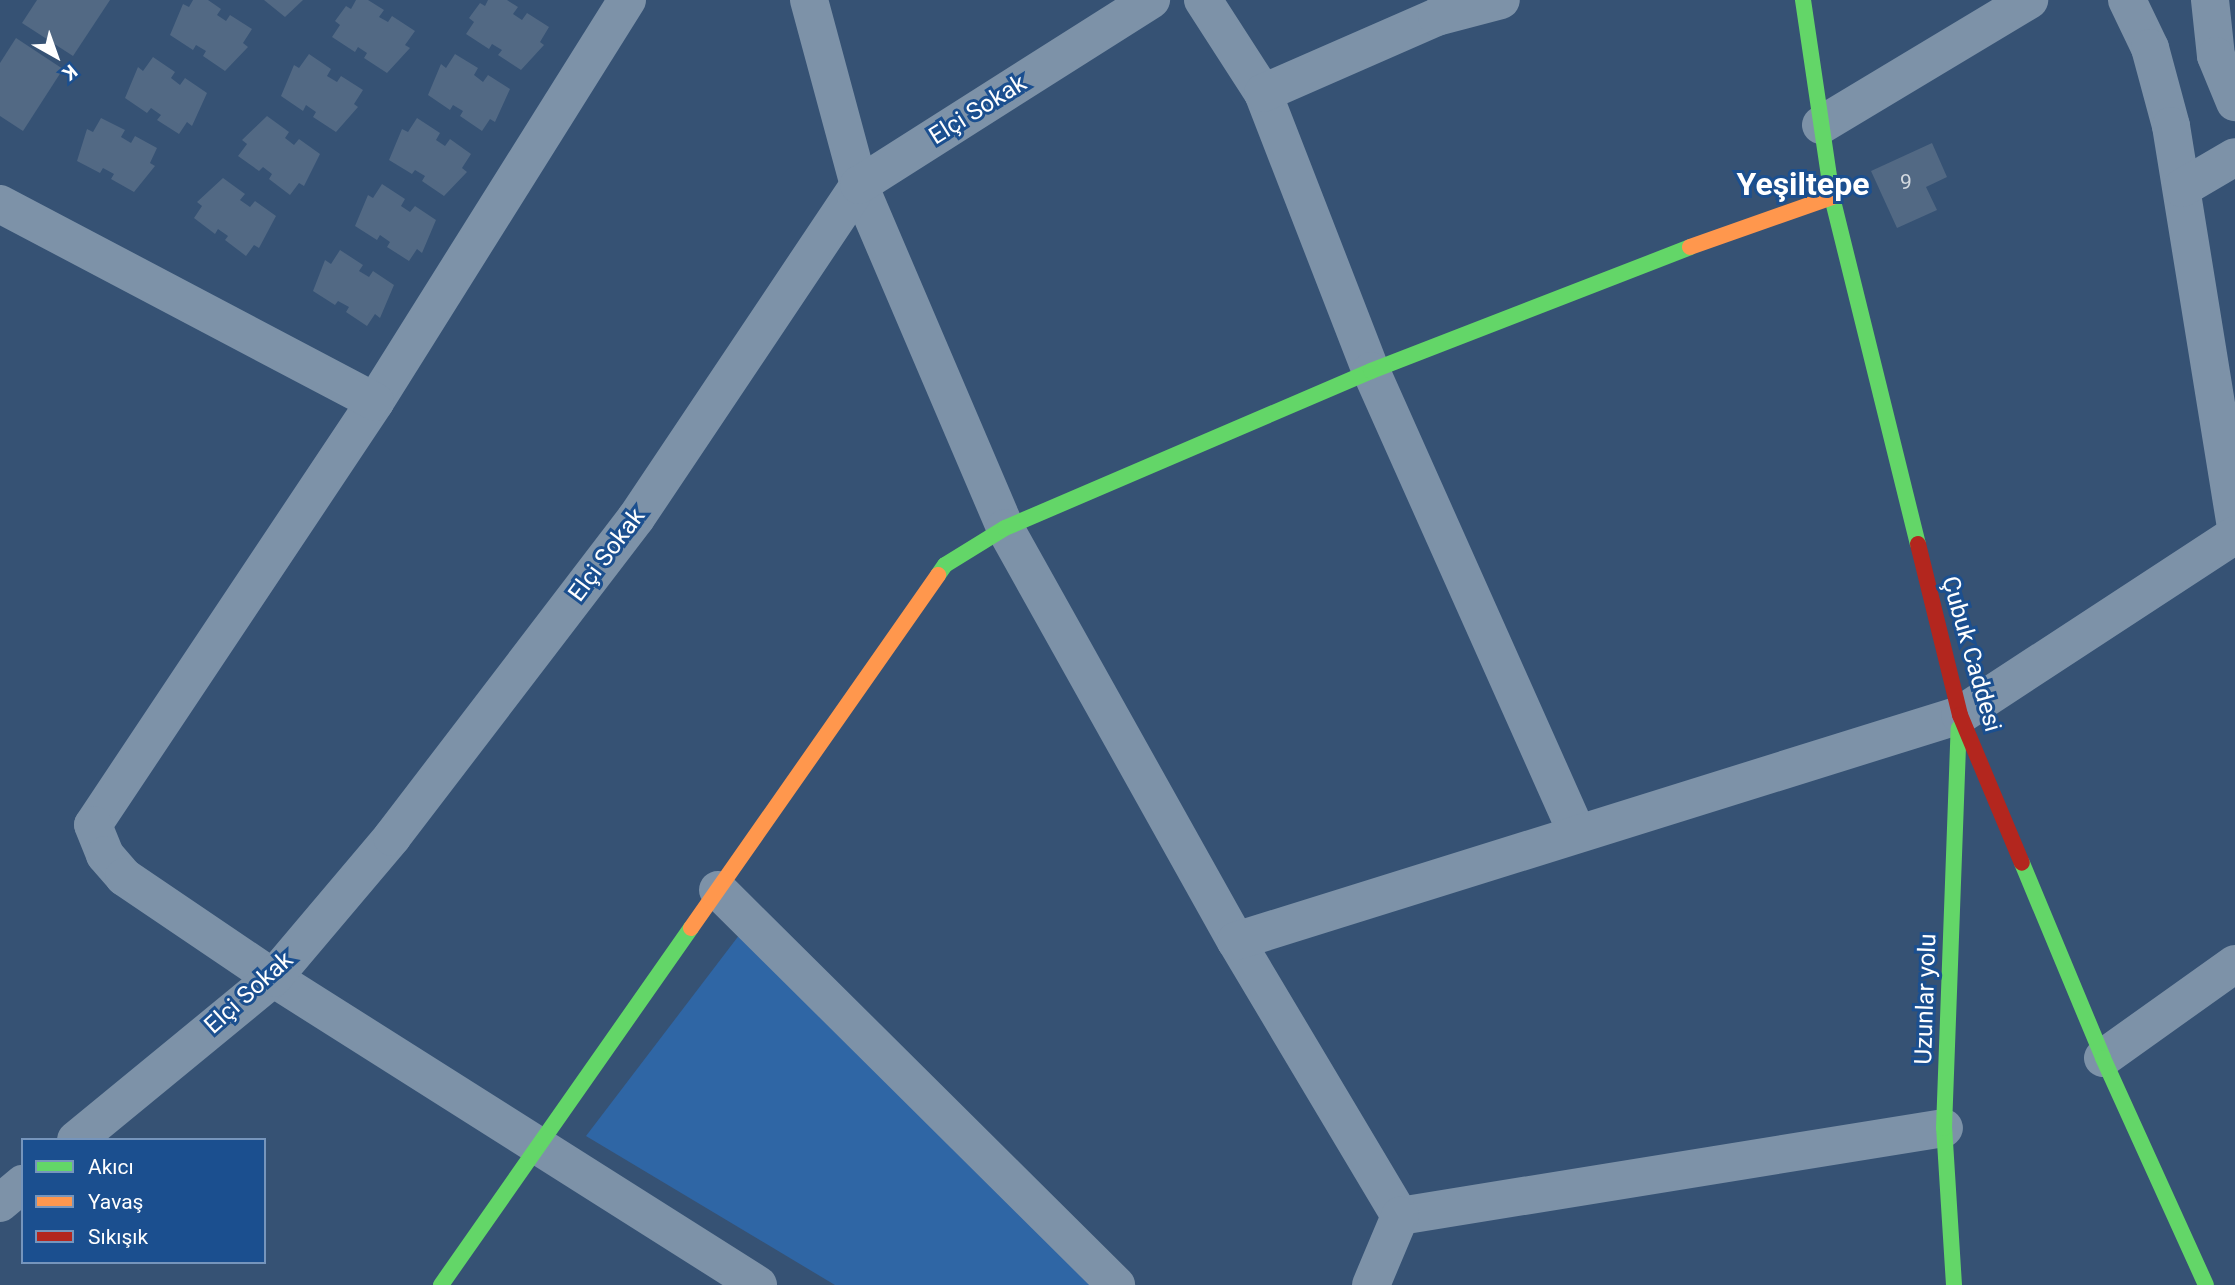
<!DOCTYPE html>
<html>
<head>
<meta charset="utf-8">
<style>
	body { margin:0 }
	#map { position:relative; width:2235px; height:1285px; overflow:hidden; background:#365274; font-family:Roboto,sans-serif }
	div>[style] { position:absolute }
	.green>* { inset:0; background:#2f66a5 }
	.building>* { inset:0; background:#526984 }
	.street>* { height:38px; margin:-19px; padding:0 19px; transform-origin:19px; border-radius:19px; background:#7d92a8 }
	.fast>* { height:16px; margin:-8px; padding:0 8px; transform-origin:8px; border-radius:8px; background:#63d668 }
	.slow>* { height:16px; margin:-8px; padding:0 8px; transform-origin:8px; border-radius:8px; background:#ff974d }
	.jam>* { height:16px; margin:-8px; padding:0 8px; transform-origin:8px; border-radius:8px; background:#b3261e }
	span { translate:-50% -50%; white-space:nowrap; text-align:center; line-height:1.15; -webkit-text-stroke:6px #1b4f8f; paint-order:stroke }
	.number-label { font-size:21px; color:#d4dae0 }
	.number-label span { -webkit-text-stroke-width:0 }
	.street-label { font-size:24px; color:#fff }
	.district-label { font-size:32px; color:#fff; font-weight:700 }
	.legend { position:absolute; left:21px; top:1138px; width:245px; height:126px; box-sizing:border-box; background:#1b4f8f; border:2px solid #7695bc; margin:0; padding:9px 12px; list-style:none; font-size:21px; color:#fff }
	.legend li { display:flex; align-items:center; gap:14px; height:35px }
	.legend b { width:35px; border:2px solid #7695bc }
	.north { position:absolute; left:21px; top:21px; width:70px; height:70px; -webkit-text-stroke:5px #1b4f8f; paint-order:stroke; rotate:140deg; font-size:19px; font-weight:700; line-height:28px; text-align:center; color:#fff }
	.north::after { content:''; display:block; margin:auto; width:24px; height:32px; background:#fff; clip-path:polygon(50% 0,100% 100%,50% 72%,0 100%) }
</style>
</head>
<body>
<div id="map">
	<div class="green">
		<i style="clip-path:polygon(740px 934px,1094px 1285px,835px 1285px,586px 1136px)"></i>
	</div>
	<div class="building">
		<i style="clip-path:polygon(37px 0,110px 0,73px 56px,22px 23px)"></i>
		<i style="clip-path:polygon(193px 0,208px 0,221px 9px,217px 15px,226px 21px,230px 15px,252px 29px,243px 43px,248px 47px,225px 71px,203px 56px,206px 51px,196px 45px,193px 50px,170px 35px,183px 4px,189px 7px)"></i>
		<i style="clip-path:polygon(264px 0,303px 0,285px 17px)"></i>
		<i style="clip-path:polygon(356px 0,368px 0,384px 10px,379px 17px,388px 22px,392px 16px,415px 31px,405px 45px,410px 48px,387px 73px,364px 58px,367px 53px,358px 47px,355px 52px,332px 37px,340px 25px,335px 21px,346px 6px,351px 9px)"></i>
		<i style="clip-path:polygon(488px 0,507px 0,518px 7px,513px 14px,522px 20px,527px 13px,549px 27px,540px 42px,544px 45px,521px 70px,498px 55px,502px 50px,492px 44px,489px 49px,466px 34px,474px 22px,469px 18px,480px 3px,485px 6px)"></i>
		<i style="clip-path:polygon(16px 38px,63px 69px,23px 131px,0 116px,0 63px)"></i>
		<i style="clip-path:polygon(309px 54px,331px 69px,327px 76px,337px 82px,341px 76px,363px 90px,354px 104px,358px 107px,336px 132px,313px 117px,316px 112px,306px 105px,303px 111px,281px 96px,294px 65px,299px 68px)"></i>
		<i style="clip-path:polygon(455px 54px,478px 68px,474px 75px,483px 82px,488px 75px,510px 89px,495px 122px,490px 119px,482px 131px,460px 116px,463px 111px,453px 105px,450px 110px,428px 95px,441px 64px,446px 68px)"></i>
		<i style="clip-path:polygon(153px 57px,175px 72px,171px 78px,180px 85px,185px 78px,207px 93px,192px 126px,187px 122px,179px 134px,157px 120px,161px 115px,151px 108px,147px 113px,125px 98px,138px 67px,143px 71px)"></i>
		<i style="clip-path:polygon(267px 116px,289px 132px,285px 138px,294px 145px,299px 139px,320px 154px,304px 186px,299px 183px,290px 195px,269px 179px,272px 174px,263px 167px,259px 171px,238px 156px,247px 144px,242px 140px)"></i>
		<i style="clip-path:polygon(101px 118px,125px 130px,121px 137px,131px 143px,135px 136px,157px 148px,150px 163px,155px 166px,134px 192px,111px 179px,114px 174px,103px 168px,100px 173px,77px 161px,87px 129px,93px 132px)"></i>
		<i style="clip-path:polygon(417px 118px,440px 133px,436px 140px,445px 146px,450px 139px,471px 154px,462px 168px,467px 172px,444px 196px,422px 181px,425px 176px,415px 170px,412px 174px,389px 160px,402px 129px,408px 132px)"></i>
		<i style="clip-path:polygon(1932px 143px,1947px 177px,1926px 187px,1937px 210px,1897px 228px,1871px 171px)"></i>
		<i style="clip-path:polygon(223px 178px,245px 194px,240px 200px,250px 207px,255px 201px,276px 216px,259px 248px,254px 245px,246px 256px,225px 240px,228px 236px,218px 229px,215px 234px,194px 218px,202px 206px,197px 202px)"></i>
		<i style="clip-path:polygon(382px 184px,405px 199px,401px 206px,410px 212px,415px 206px,436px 220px,422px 253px,417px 249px,409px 261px,387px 247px,390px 242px,380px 235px,377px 240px,355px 226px,368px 195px,373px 198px)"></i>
		<i style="clip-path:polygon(340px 250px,363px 265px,359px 271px,369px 277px,373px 271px,394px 285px,380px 318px,375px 314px,367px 326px,346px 312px,349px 307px,338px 301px,335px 305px,313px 291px,325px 260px,331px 264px)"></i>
	</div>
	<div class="street">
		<i style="left:627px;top:0;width:474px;rotate:122.1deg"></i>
		<i style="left:375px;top:402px;width:508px;rotate:123.69deg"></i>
		<i style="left:93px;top:825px;width:32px;rotate:68deg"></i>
		<i style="left:105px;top:855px;width:29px;rotate:49deg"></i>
		<i style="left:124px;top:877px;width:180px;rotate:34.1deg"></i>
		<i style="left:273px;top:978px;width:574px;rotate:32.33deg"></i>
		<i style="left:809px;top:0;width:192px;rotate:74.9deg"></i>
		<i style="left:859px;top:185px;width:373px;rotate:66.9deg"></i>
		<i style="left:1005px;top:528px;width:473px;rotate:60.8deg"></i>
		<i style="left:1236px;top:941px;width:320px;rotate:59.2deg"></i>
		<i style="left:1203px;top:0;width:111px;rotate:57.2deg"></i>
		<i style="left:1263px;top:93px;width:298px;rotate:68.8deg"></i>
		<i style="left:1371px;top:371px;width:506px;rotate:65.97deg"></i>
		<i style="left:2127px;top:0;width:53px;rotate:64.4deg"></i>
		<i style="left:2150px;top:48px;width:81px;rotate:74.9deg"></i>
		<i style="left:2171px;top:126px;width:402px;rotate:80.8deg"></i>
		<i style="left:2210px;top:0;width:56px;rotate:83.9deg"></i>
		<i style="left:2216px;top:56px;width:50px;rotate:67.6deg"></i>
		<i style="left:1263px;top:93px;width:190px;rotate:-23.6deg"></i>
		<i style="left:1437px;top:17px;width:66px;rotate:-14.9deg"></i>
		<i style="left:1821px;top:125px;width:243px;rotate:-31deg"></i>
		<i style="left:2182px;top:188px;width:61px;rotate:-30.3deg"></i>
		<i style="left:0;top:204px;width:424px;rotate:27.8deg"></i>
		<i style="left:718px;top:890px;width:561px;rotate:44.78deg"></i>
		<i style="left:1236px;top:941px;width:758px;rotate:-17.34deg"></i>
		<i style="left:1960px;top:715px;width:329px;rotate:-33.2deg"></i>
		<i style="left:2103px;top:1058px;width:162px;rotate:-35.5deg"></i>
		<i style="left:76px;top:1140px;width:255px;rotate:-39.4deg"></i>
		<i style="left:273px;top:978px;width:185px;rotate:-49.8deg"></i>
		<i style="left:392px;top:837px;width:402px;rotate:-52.6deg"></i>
		<i style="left:636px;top:518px;width:401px;rotate:-56.2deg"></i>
		<i style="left:859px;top:185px;width:346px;rotate:-32.4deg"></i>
		<i style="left:0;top:1203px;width:30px;rotate:-40deg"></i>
		<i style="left:1400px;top:1216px;width:551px;rotate:-9.19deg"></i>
		<i style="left:1371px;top:1285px;width:75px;rotate:-67.2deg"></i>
	</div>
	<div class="fast">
		<i style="left:1803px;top:0;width:199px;rotate:81.6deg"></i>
		<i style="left:1832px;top:197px;width:357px;rotate:76.1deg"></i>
		<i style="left:938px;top:575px;width:12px;rotate:-55deg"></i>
		<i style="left:945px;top:565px;width:70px;rotate:-31.7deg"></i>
		<i style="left:1005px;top:528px;width:398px;rotate:-23.2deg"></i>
		<i style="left:1371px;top:371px;width:342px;rotate:-21.2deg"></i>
		<i style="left:2022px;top:863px;width:211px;rotate:67.4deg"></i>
		<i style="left:2103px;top:1058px;width:249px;rotate:65.6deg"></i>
		<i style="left:441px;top:1285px;width:436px;rotate:-55deg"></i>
		<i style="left:1954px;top:1285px;width:157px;rotate:-93.6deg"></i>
		<i style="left:1944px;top:1128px;width:400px;rotate:-87.9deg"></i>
	</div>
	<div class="slow">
		<i style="left:1690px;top:247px;width:151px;rotate:-19.4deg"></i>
		<i style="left:691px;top:928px;width:431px;rotate:-55deg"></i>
	</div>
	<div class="jam">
		<i style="left:1918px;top:544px;width:176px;rotate:76.2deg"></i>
		<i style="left:1960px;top:715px;width:160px;rotate:67.3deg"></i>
	</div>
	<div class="number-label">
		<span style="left:1906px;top:182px">9</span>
	</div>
	<div class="street-label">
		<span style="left:978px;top:110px;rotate:-32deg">Elçi Sokak</span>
		<span style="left:607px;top:555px;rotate:-53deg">Elçi Sokak</span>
		<span style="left:1971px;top:654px;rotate:74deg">Çubuk Caddesi</span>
		<span style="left:249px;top:993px;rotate:-42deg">Elçi Sokak</span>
		<span style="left:1926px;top:999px;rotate:-88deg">Uzunlar yolu</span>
	</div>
	<div class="district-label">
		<span style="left:1803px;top:184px">Yeşiltepe</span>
	</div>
	<ul class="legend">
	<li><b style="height:9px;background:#63d668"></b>Akıcı</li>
	<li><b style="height:9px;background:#ff974d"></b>Yavaş</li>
	<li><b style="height:9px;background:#b3261e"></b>Sıkışık</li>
	</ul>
	<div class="north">K</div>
</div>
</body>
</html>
